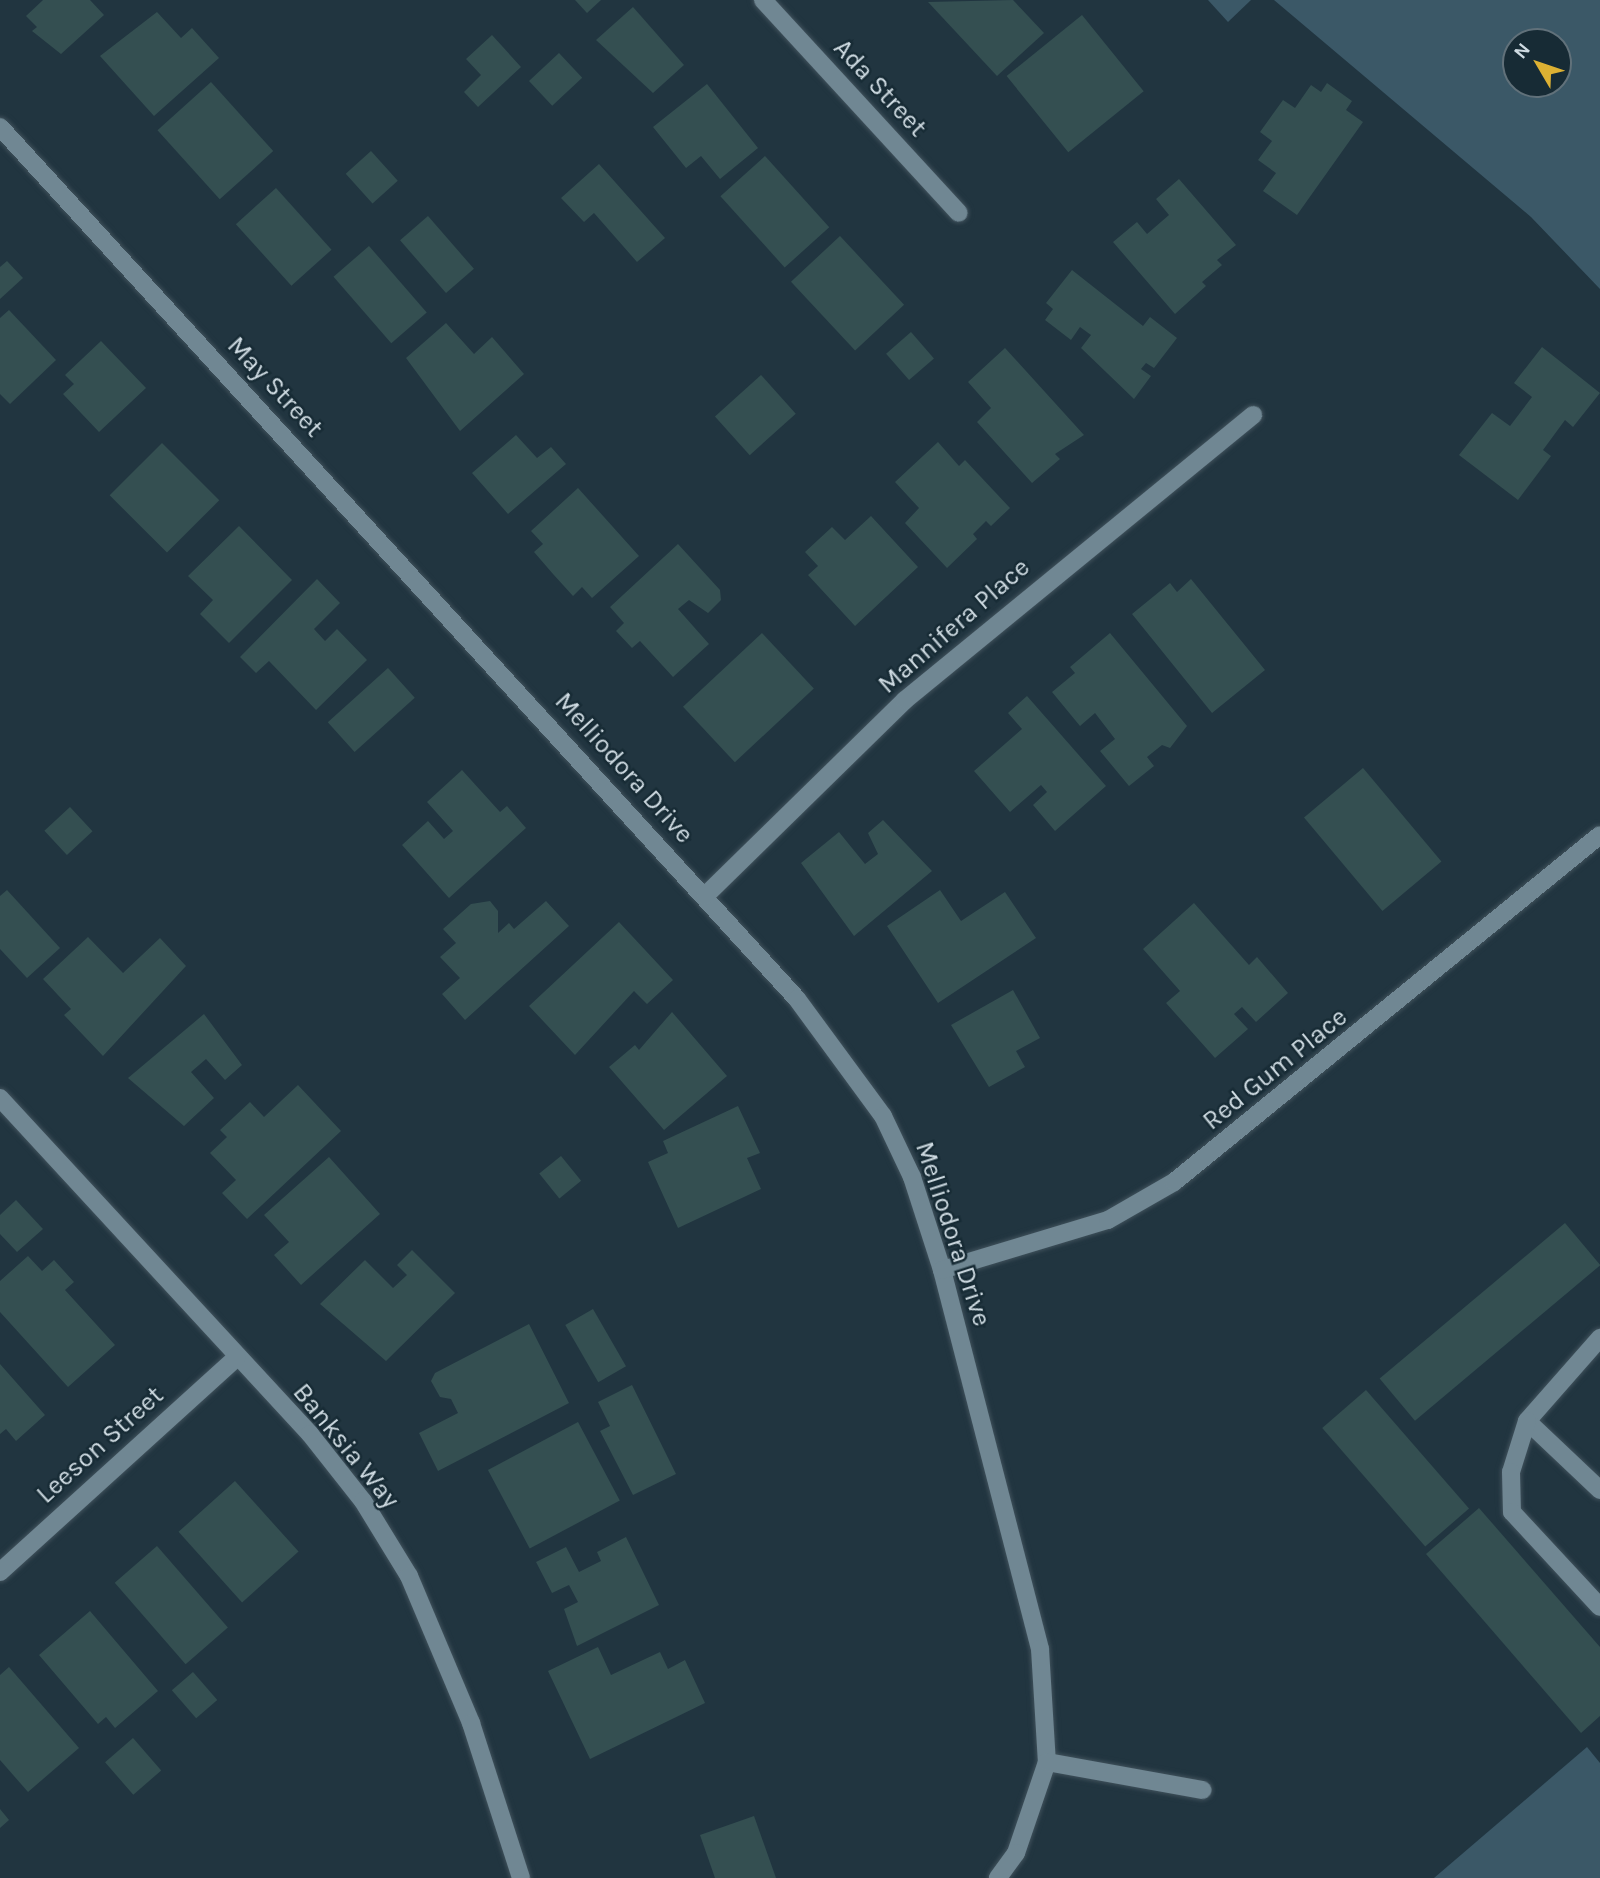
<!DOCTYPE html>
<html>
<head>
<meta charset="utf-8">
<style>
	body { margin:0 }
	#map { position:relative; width:1600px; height:1878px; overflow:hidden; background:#213540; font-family:Karla,sans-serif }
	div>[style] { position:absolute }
	.green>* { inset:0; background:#3b5867 }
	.building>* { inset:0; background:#344f51; transform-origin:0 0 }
	.roads { filter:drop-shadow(0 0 2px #40515b) drop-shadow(0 0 2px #40515b) }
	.minor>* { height:18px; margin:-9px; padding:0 9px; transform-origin:9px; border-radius:9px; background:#708793 }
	span { translate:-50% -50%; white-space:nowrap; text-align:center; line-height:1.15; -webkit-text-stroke:5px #172b35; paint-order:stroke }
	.street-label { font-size:26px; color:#cfdbe2 }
	.north { position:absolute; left:1502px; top:28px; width:70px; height:70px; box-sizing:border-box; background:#172b35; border:2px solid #61717a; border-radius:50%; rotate:309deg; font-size:19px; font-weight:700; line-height:28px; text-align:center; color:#cfdbe2 }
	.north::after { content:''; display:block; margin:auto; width:24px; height:32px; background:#ddb133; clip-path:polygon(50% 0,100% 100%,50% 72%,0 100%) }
</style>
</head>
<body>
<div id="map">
	<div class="green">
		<i style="clip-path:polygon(1208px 0,1251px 0,1228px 22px)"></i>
		<i style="clip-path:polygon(evenodd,1274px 0,1600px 0,1600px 289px,1531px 217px,1274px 0,1516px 42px,1558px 42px,1558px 84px,1516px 84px,1516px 42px)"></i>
		<i style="clip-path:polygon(1587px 1747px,1600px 1763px,1600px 1878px,1434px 1878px)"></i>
	</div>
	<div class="building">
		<i style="clip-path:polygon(43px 0,90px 0,104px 15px,61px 54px,32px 31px,37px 27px,26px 16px)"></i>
		<i style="clip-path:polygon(575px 0,601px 0,587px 13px)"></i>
		<i style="clip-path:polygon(1013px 0,1044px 33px,997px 76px,928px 2px)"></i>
		<i style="clip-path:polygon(633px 7px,684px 65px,653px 93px,596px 40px)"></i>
		<i style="clip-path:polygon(157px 12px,181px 38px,192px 28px,219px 58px,154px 116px,100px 56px)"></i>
		<i style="left:1082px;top:15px;width:98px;height:97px;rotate:51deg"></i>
		<i style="clip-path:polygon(492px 35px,521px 67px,478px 107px,464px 92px,481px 75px,466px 59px)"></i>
		<i style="left:559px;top:53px;width:34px;height:41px;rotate:47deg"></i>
		<i style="left:211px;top:82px;width:93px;height:72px;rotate:48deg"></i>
		<i style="clip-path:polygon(1327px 83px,1352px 101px,1346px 110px,1363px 122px,1297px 215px,1263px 191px,1276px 173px,1258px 160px,1272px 141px,1260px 132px,1283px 100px,1295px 108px,1311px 85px,1321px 92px)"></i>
		<i style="clip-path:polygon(707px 84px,758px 148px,720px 179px,701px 156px,686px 168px,653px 127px)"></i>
		<i style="left:371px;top:151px;width:40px;height:34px;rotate:48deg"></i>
		<i style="left:765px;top:156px;width:96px;height:60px;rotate:48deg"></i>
		<i style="clip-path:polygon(599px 164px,665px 238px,637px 262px,594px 213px,584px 222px,561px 198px)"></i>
		<i style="clip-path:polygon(1179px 179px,1236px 245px,1217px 260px,1222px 265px,1202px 282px,1206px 286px,1175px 314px,1113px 242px,1137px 222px,1147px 234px,1169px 215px,1156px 199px)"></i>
		<i style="left:276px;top:188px;width:83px;height:54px;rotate:48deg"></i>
		<i style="left:428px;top:216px;width:70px;height:37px;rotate:49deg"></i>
		<i style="left:840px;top:236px;width:94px;height:67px;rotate:47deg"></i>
		<i style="left:369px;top:246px;width:88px;height:47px;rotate:49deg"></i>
		<i style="clip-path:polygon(7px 261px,23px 278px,0 299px,0 267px)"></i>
		<i style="clip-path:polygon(1072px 270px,1143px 326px,1150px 317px,1177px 338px,1154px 368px,1146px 363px,1141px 369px,1151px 376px,1134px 399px,1081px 348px,1091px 335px,1080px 327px,1071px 340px,1045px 320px,1053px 309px,1046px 303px)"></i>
		<i style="clip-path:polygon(9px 310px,56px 360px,10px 404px,0 394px,0 318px)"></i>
		<i style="clip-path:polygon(446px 323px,474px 354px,492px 337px,524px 374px,460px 431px,406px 358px)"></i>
		<i style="left:911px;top:332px;width:35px;height:33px;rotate:49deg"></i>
		<i style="clip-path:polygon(101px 341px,146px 388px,99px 432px,63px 394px,74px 384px,65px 375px)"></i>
		<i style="clip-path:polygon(1542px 347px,1600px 393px,1573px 427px,1565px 420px,1543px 450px,1551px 456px,1518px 500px,1459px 455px,1492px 413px,1510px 426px,1532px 397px,1514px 383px)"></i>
		<i style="clip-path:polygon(1005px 348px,1084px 435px,1055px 454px,1060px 459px,1032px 483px,977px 422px,991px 408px,968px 382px)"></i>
		<i style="left:761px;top:375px;width:52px;height:62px;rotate:48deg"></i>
		<i style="clip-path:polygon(516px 435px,537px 458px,551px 447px,566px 464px,508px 514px,472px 473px)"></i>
		<i style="clip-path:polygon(938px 442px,959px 466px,965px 460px,1010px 508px,991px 526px,986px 521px,973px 534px,977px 539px,947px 568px,905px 523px,919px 508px,895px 482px)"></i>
		<i style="left:162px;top:443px;width:81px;height:74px;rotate:45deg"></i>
		<i style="clip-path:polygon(578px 488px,639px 556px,592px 598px,582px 587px,573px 596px,553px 574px,534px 552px,543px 544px,531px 531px)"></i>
		<i style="clip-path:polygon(871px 516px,918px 567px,855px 626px,808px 575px,818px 566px,805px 552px,832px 527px,845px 540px)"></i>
		<i style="clip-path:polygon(239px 526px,292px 580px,229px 643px,200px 614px,213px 600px,188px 576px)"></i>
		<i style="clip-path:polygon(678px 544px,720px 590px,721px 600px,708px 613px,689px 600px,678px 609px,709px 644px,673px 677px,640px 641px,632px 648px,616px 631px,624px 623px,610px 607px)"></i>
		<i style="clip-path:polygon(317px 579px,340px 603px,314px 629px,325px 641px,337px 629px,367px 660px,316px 710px,269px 661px,256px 673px,240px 657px)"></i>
		<i style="clip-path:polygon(1191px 579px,1265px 670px,1212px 713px,1132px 614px,1170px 583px,1177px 592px)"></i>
		<i style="left:762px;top:633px;width:76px;height:108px;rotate:47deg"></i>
		<i style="clip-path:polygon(1110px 633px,1187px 726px,1170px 748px,1162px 745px,1147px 757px,1154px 766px,1129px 786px,1100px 751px,1115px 739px,1095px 713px,1080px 726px,1052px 692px,1075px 673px,1070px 667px)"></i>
		<i style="left:388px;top:668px;width:40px;height:81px;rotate:48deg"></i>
		<i style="clip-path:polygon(1027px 696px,1106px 786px,1055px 831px,1033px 805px,1047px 792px,1041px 785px,1010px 812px,974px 771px,1022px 729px,1008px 713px)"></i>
		<i style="left:1363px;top:768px;width:122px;height:77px;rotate:50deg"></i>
		<i style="clip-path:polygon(462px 770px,500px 812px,507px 806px,526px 828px,449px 898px,402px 845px,428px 821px,444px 839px,453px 831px,427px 802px)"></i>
		<i style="left:70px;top:807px;width:33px;height:35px;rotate:47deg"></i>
		<i style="clip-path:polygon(883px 820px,932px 871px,854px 936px,801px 863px,839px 832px,865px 864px,878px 854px,868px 833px)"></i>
		<i style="clip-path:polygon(7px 890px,60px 948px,27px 978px,0 949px,0 896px)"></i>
		<i style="clip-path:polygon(940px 890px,961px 921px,1005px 892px,1036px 938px,938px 1003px,887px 926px)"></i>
		<i style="clip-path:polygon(490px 901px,498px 911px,498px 933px,509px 923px,514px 929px,546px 901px,569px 926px,465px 1020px,442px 994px,460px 978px,440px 957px,456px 943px,443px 929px,471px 904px)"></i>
		<i style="clip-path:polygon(1194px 903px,1249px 965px,1257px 957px,1288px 993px,1256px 1022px,1242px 1007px,1234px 1014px,1248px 1029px,1215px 1058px,1166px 1003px,1180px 991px,1143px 949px)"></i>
		<i style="clip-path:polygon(619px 922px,673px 980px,647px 1004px,634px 991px,575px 1055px,529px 1006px)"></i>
		<i style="clip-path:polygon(88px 937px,123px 973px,160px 938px,186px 966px,103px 1056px,64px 1015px,71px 1009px,43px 979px)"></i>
		<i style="clip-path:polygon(1013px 990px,1040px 1038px,1016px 1051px,1025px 1067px,989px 1087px,951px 1025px)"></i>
		<i style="clip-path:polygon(672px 1012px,727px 1076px,664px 1130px,609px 1067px,635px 1045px,639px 1050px)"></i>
		<i style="clip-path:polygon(204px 1014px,242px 1065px,225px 1080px,206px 1059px,191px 1072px,214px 1098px,184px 1126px,128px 1078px)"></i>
		<i style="clip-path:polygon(298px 1085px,341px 1131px,247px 1219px,222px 1193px,236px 1180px,210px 1153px,227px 1137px,220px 1130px,250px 1102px,264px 1117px)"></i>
		<i style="clip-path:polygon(738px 1106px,760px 1153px,747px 1158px,761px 1189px,678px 1228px,648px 1162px,668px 1153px,663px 1141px)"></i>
		<i style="left:561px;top:1156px;width:32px;height:28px;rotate:51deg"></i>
		<i style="clip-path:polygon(329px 1157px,380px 1214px,301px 1285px,274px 1255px,289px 1242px,264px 1215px)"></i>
		<i style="clip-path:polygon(16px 1200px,43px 1229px,17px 1252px,0 1234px,0 1215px)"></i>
		<i style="left:1565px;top:1223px;width:55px;height:242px;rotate:50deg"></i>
		<i style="clip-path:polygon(412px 1250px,455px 1293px,386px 1361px,320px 1304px,365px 1260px,393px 1288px,407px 1275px,397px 1265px)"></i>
		<i style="clip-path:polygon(28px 1256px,42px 1271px,54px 1260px,74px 1282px,65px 1290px,115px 1345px,68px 1387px,0 1312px,0 1281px)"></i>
		<i style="left:593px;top:1309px;width:66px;height:32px;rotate:60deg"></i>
		<i style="clip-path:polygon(529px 1324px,569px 1403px,438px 1471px,419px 1433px,458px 1413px,451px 1399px,440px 1397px,431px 1381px,435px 1373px)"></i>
		<i style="clip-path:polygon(0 1364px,45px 1415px,16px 1441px,6px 1429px,0 1434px)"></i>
		<i style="clip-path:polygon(632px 1385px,676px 1474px,633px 1495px,600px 1431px,610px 1426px,598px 1402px)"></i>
		<i style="left:1366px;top:1390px;width:157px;height:58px;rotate:49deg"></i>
		<i style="left:578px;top:1422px;width:89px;height:102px;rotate:62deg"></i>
		<i style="left:235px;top:1481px;width:95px;height:76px;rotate:48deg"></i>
		<i style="clip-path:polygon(1479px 1508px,1600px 1647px,1600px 1716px,1581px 1733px,1426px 1554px)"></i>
		<i style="clip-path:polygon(626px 1537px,659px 1605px,577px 1646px,564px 1609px,578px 1602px,569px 1585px,552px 1593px,536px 1562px,566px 1547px,579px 1572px,601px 1561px,597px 1552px)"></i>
		<i style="left:157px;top:1546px;width:108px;height:56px;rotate:49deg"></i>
		<i style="clip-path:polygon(90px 1611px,158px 1691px,115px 1728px,106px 1717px,98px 1724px,39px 1655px)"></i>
		<i style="clip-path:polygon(598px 1647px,611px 1675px,660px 1652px,668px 1669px,685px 1660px,705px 1703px,590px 1759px,548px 1671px)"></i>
		<i style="clip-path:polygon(9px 1667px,79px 1748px,28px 1792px,0 1760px,0 1675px)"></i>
		<i style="left:193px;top:1672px;width:37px;height:28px;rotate:49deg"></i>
		<i style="left:133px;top:1738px;width:43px;height:37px;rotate:49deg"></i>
		<i style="clip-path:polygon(0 1809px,9px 1820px,0 1828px)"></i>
		<i style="clip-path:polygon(754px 1816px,776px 1878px,715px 1878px,700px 1835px)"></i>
	</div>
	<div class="roads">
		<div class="minor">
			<i style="left:763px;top:0;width:289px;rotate:47.4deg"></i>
			<i style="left:0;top:127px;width:1181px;rotate:47.57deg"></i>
			<i style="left:797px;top:999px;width:145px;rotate:53.7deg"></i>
			<i style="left:883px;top:1116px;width:68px;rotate:64.6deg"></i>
			<i style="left:912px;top:1177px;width:98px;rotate:72.1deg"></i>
			<i style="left:942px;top:1270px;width:391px;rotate:75.5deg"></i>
			<i style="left:1040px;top:1649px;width:113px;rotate:86.5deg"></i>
			<i style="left:1047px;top:1762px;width:96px;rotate:108.8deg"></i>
			<i style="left:1016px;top:1853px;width:31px;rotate:126deg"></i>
			<i style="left:705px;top:896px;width:280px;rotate:-44.4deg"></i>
			<i style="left:905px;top:700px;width:450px;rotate:-39.3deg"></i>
			<i style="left:0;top:1098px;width:457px;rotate:47.3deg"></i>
			<i style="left:310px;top:1434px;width:85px;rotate:51.7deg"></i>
			<i style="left:363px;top:1501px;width:88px;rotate:58.5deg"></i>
			<i style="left:409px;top:1576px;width:160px;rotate:67.1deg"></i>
			<i style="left:471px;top:1723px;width:163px;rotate:72.1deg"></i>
			<i style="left:942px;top:1270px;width:173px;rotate:-16.8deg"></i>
			<i style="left:1108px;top:1220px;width:76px;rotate:-29.9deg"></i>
			<i style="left:1174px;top:1182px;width:549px;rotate:-39.16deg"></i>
			<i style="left:1527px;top:1421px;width:111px;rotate:-48.7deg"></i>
			<i style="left:1600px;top:1490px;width:100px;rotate:-136.6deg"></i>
			<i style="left:1527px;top:1421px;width:53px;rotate:107.4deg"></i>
			<i style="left:1511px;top:1472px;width:40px;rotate:88.6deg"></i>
			<i style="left:1512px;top:1512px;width:129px;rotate:47.2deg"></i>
			<i style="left:0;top:1572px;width:319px;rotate:-42.2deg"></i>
			<i style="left:1047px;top:1762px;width:158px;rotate:10.2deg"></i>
		</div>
	</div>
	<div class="street-label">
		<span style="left:880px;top:88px;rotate:47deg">Ada Street</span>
		<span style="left:275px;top:387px;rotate:47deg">May Street</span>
		<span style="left:954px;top:626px;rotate:-41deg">Mannifera Place</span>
		<span style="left:624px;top:768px;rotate:48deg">Melliodora Drive</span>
		<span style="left:1275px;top:1069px;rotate:-39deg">Red Gum Place</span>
		<span style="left:953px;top:1234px;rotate:72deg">Melliodora Drive</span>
		<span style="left:100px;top:1445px;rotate:-42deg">Leeson Street</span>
		<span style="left:346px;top:1446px;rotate:51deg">Banksia Way</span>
	</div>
	<div class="north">N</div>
</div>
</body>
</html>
